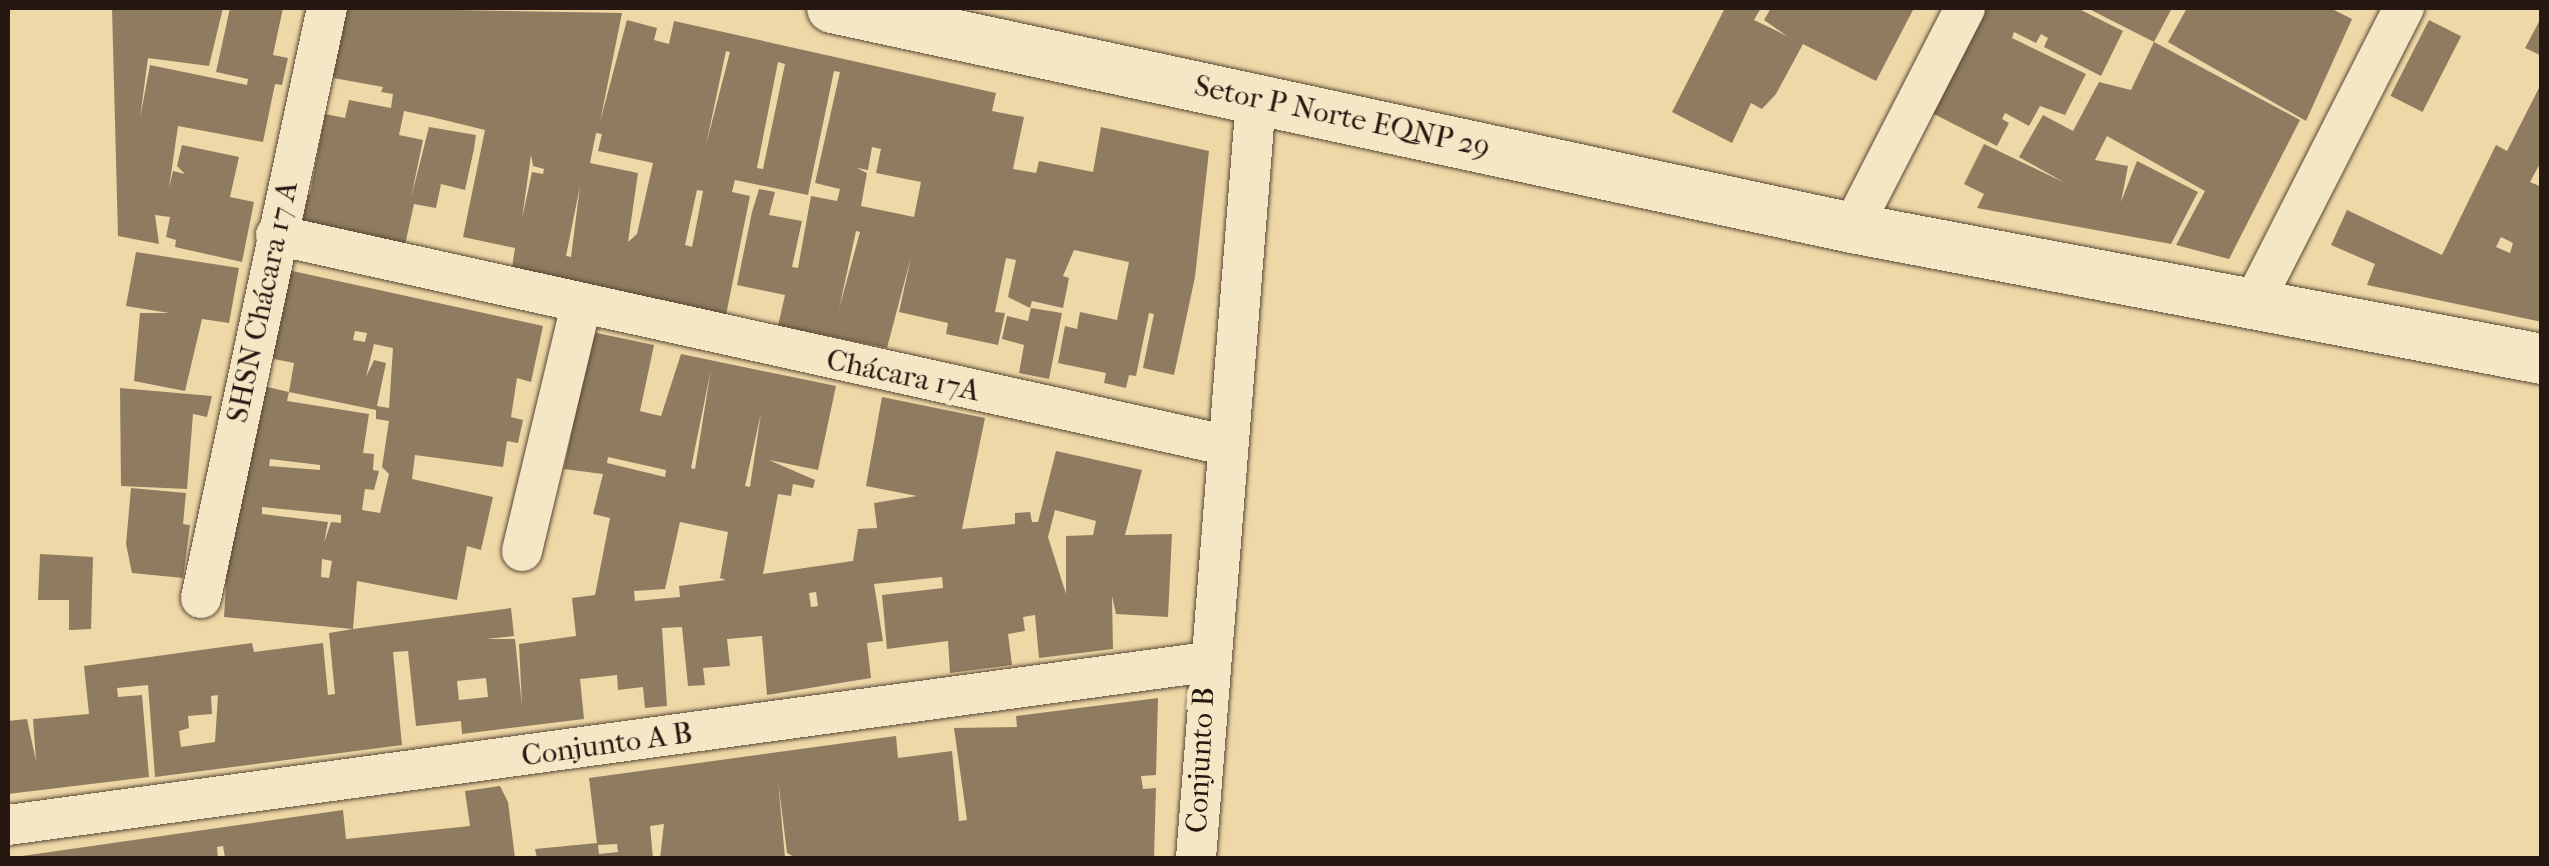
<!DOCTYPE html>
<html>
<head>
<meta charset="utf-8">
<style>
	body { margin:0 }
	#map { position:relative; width:2549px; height:866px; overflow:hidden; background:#efd8a7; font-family:"IM FELL French Canon",serif }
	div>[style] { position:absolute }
	.building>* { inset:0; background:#8f7b5f; transform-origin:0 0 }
	.roads { filter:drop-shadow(0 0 2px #584736) drop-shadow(0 0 2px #584736) }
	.minor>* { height:40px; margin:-20px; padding:0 20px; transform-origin:20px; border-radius:20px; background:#f5e6c6 }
	.tertiary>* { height:50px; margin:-25px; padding:0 25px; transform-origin:25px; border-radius:25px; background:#f5e6c6 }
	span { translate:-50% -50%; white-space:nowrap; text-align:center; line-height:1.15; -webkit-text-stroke:10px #f5e6c6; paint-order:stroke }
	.street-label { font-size:30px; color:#261710 }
	.frame { position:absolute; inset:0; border:10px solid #261710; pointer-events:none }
</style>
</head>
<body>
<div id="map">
	<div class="building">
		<i style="clip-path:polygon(112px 8px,223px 8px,209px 66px,148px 58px,140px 118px,150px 65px,247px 85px,248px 79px,216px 72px,230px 8px,283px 8px,273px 55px,288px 58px,282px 85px,275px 84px,263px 142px,178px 126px,169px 188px,173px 171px,185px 174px,177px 166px,182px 145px,239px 157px,230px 197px,254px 202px,242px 262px,175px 247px,176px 240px,166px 237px,170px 217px,155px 215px,159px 244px,118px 236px)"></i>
		<i style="clip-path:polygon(evenodd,343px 8px,622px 13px,600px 122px,627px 20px,657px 28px,654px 40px,669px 44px,674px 21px,996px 93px,992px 111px,1024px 117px,1013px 169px,1036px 173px,1039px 161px,1093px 172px,1101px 127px,1209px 151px,1195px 277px,1174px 375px,1143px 368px,1154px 314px,1149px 313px,1136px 376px,1129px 375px,1126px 388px,1104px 383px,1106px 373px,1058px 363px,1065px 326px,1077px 329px,1080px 312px,1117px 320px,1129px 262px,1074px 250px,1063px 276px,1069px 278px,1063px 308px,1032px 301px,1030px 308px,1008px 297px,1016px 260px,1006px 258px,995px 312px,1005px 313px,998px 345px,946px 334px,948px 323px,899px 312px,911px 257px,887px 348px,778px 326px,785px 295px,737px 285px,752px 212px,759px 189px,775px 192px,769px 215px,802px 221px,792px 267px,798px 268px,811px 196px,837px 201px,840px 189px,815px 183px,840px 72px,834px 71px,808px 195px,735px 180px,732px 192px,750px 196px,726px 315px,512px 268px,515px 248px,463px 237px,485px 130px,432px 117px,404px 111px,399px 135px,423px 140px,411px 198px,429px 127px,476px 135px,474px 149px,465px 190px,441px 184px,436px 208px,414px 204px,405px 245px,297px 221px,304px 193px,310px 194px,325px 114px,345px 118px,349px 100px,391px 108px,393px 94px,381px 92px,383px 87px,328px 77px,343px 8px,726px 51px,730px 52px,706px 145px,726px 51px,343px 8px,778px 62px,785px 64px,763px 169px,757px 168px,778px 62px,343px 8px,596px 133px,602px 134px,598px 151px,653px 163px,637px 234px,628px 242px,638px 173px,590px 163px,596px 133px,343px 8px,872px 147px,881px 149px,876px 173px,921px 182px,914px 217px,861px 206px,867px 173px,857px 168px,868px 170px,872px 147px,343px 8px,531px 155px,533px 166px,544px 169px,543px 174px,532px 172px,522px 219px,531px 155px,343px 8px,580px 186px,571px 257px,566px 256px,580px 186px,343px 8px,697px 190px,703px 191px,692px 247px,685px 245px,697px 190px,343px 8px,856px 231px,860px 232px,839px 309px,856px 231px)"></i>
		<i style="clip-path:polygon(1725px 8px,1761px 8px,1754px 20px,1787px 36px,1764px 20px,1771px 8px,1914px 8px,1876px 81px,1803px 44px,1776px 94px,1762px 109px,1751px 103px,1732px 143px,1672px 112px)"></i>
		<i style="clip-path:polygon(1984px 8px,2077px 8px,2123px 31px,2101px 76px,2044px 47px,2048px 38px,2041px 34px,2036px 43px,2014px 32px,2012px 38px,2086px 74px,2065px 115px,2040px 106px,2029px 126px,2005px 113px,2002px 119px,2009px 123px,1997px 146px,1930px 112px)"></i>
		<i style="clip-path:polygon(2087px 8px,2172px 8px,2154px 42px)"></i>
		<i style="clip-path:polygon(2187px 8px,2330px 8px,2352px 19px,2306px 121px,2168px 42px)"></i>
		<i style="clip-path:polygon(2542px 16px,2542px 56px,2525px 48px)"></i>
		<i style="left:2429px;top:20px;width:36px;height:85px;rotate:27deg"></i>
		<i style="clip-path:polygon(2154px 42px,2300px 120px,2229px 259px,2176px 245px,2205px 191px,2107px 136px,2095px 160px,2128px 166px,2121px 202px,2137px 161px,2198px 192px,2171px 244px,1977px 208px,1984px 194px,1964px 184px,1984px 144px,2065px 183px,2019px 157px,2043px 115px,2073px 131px,2099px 82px,2131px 90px)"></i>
		<i style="clip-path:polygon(evenodd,2542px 82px,2542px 160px,2530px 182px,2542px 187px,2542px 322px,2367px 285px,2375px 264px,2331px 245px,2347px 210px,2442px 255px,2496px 145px,2507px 151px,2542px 82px,2501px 237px,2513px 243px,2510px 253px,2496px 247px,2501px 237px)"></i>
		<i style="clip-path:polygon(136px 252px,239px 268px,229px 323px,202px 319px,185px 391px,134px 381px,140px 313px,169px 313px,126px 306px)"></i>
		<i style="clip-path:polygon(evenodd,288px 270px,543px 326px,531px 382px,517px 378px,511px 417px,523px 420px,518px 443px,507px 441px,503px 467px,415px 455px,412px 479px,493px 497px,481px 550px,467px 546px,457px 600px,357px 581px,353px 629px,511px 608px,514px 636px,486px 639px,515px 639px,522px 706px,519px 644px,576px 636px,572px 598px,595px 595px,610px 518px,593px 514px,603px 474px,564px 469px,592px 332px,654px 345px,640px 411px,652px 414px,661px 416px,681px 354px,836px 386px,818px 470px,769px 460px,815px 480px,813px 488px,793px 484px,791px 496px,778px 494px,763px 574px,853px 561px,858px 529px,877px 528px,874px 503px,917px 496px,866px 486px,882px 397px,985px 418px,962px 529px,1015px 524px,1015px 513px,1030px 512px,1032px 522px,1038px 522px,1056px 451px,1142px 470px,1125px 535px,1172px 534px,1168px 617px,1116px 614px,1112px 596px,1113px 649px,1039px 658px,1035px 615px,1023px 617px,1025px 631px,1008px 634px,1012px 665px,950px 673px,948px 641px,887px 649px,882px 595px,943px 588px,942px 577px,874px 584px,883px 641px,867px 643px,871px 678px,767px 695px,762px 636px,727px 639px,730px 666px,703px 668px,705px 685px,688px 686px,682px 627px,662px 628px,667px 706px,645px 708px,643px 687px,618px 690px,617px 675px,580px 679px,584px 719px,462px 734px,461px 721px,416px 726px,408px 651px,393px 652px,402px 745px,155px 777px,148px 685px,117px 688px,118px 697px,142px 695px,149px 777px,8px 794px,8px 721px,27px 719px,36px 761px,33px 719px,89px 714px,84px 666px,252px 643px,254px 652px,323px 643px,328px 695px,335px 694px,329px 633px,353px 629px,224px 617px,227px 566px,263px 386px,289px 392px,287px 401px,369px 414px,363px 453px,374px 454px,373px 470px,379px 471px,374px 490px,365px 489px,362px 510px,380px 513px,389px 474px,382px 467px,389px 421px,376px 419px,376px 410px,289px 392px,294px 363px,269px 358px,288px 270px,355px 331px,367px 333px,365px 342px,353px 340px,355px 331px,288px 270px,374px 344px,393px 348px,389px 408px,377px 406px,386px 363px,374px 360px,366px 377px,374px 344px,288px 270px,711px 369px,695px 469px,691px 468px,711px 369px,288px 270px,761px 413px,750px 487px,745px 486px,761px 413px,288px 270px,608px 457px,666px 470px,665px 477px,607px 463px,608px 457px,288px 270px,270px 459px,320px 465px,320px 470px,269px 466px,270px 459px,288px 270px,262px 507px,341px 515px,341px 523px,331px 522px,324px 543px,328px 522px,262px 514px,262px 507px,288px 270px,1055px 510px,1096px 521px,1093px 535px,1066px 536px,1066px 594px,1048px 537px,1055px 510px,288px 270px,680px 522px,728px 532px,720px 578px,726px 580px,679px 586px,680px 597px,635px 601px,634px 591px,665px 589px,680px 522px,288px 270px,322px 559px,332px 561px,329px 578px,321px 577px,322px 559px,288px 270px,816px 592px,818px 606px,811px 607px,809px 593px,816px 592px,288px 270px,486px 678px,488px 697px,459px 700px,457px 681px,486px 678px,288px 270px,218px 695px,215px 742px,181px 747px,179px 731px,189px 728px,188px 716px,212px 714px,211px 696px,218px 695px)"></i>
		<i style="clip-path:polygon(1031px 308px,1062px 313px,1049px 379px,1019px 373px,1024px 345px,1002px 339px,1007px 316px,1028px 321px)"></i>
		<i style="clip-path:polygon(120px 388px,212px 396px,207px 417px,193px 414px,187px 489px,121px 486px)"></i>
		<i style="clip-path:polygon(131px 488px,186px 493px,183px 524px,190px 525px,183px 578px,132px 573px,126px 544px)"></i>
		<i style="clip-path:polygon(40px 554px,93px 557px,91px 629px,69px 630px,69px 600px,38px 600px)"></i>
		<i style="clip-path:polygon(evenodd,1158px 698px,1156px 775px,1141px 776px,1143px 789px,1156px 788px,1154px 858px,796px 858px,787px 853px,778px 780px,785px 858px,660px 858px,664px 824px,650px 826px,653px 858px,537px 858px,535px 849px,597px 843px,589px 778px,896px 736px,898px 758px,952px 751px,959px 821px,967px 820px,954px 728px,1017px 727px,1016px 716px,1158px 698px,617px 844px,618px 852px,599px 854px,598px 845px,617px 844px)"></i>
		<i style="clip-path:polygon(500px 786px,508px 802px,515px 858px,225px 858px,223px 846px,217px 847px,218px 858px,8px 858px,343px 810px,346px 839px,470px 826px,465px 791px)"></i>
	</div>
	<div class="roads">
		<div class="minor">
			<i style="left:1852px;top:228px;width:247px;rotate:-62.8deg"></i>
			<i style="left:276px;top:235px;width:972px;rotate:12.48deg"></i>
			<i style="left:2255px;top:300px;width:328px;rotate:-63deg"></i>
			<i style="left:522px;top:551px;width:252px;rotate:-76.5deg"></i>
			<i style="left:201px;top:598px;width:603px;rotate:-77.95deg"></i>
			<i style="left:8px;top:825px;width:1210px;rotate:-7.74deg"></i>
			<i style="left:1196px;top:858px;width:761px;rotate:-85.48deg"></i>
		</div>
		<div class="tertiary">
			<i style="left:832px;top:8px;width:1043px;rotate:12.17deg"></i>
			<i style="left:1852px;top:228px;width:702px;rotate:10.75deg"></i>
		</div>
	</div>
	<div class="street-label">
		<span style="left:1342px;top:117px;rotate:12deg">Setor P Norte EQNP 29</span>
		<span style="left:263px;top:302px;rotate:-78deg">SHSN Chácara 17 A</span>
		<span style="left:903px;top:376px;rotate:12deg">Chácara 17A</span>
		<span style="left:607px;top:745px;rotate:-8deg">Conjunto A B</span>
		<span style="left:1201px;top:760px;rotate:-87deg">Conjunto B</span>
	</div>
	<div class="frame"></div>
</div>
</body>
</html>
